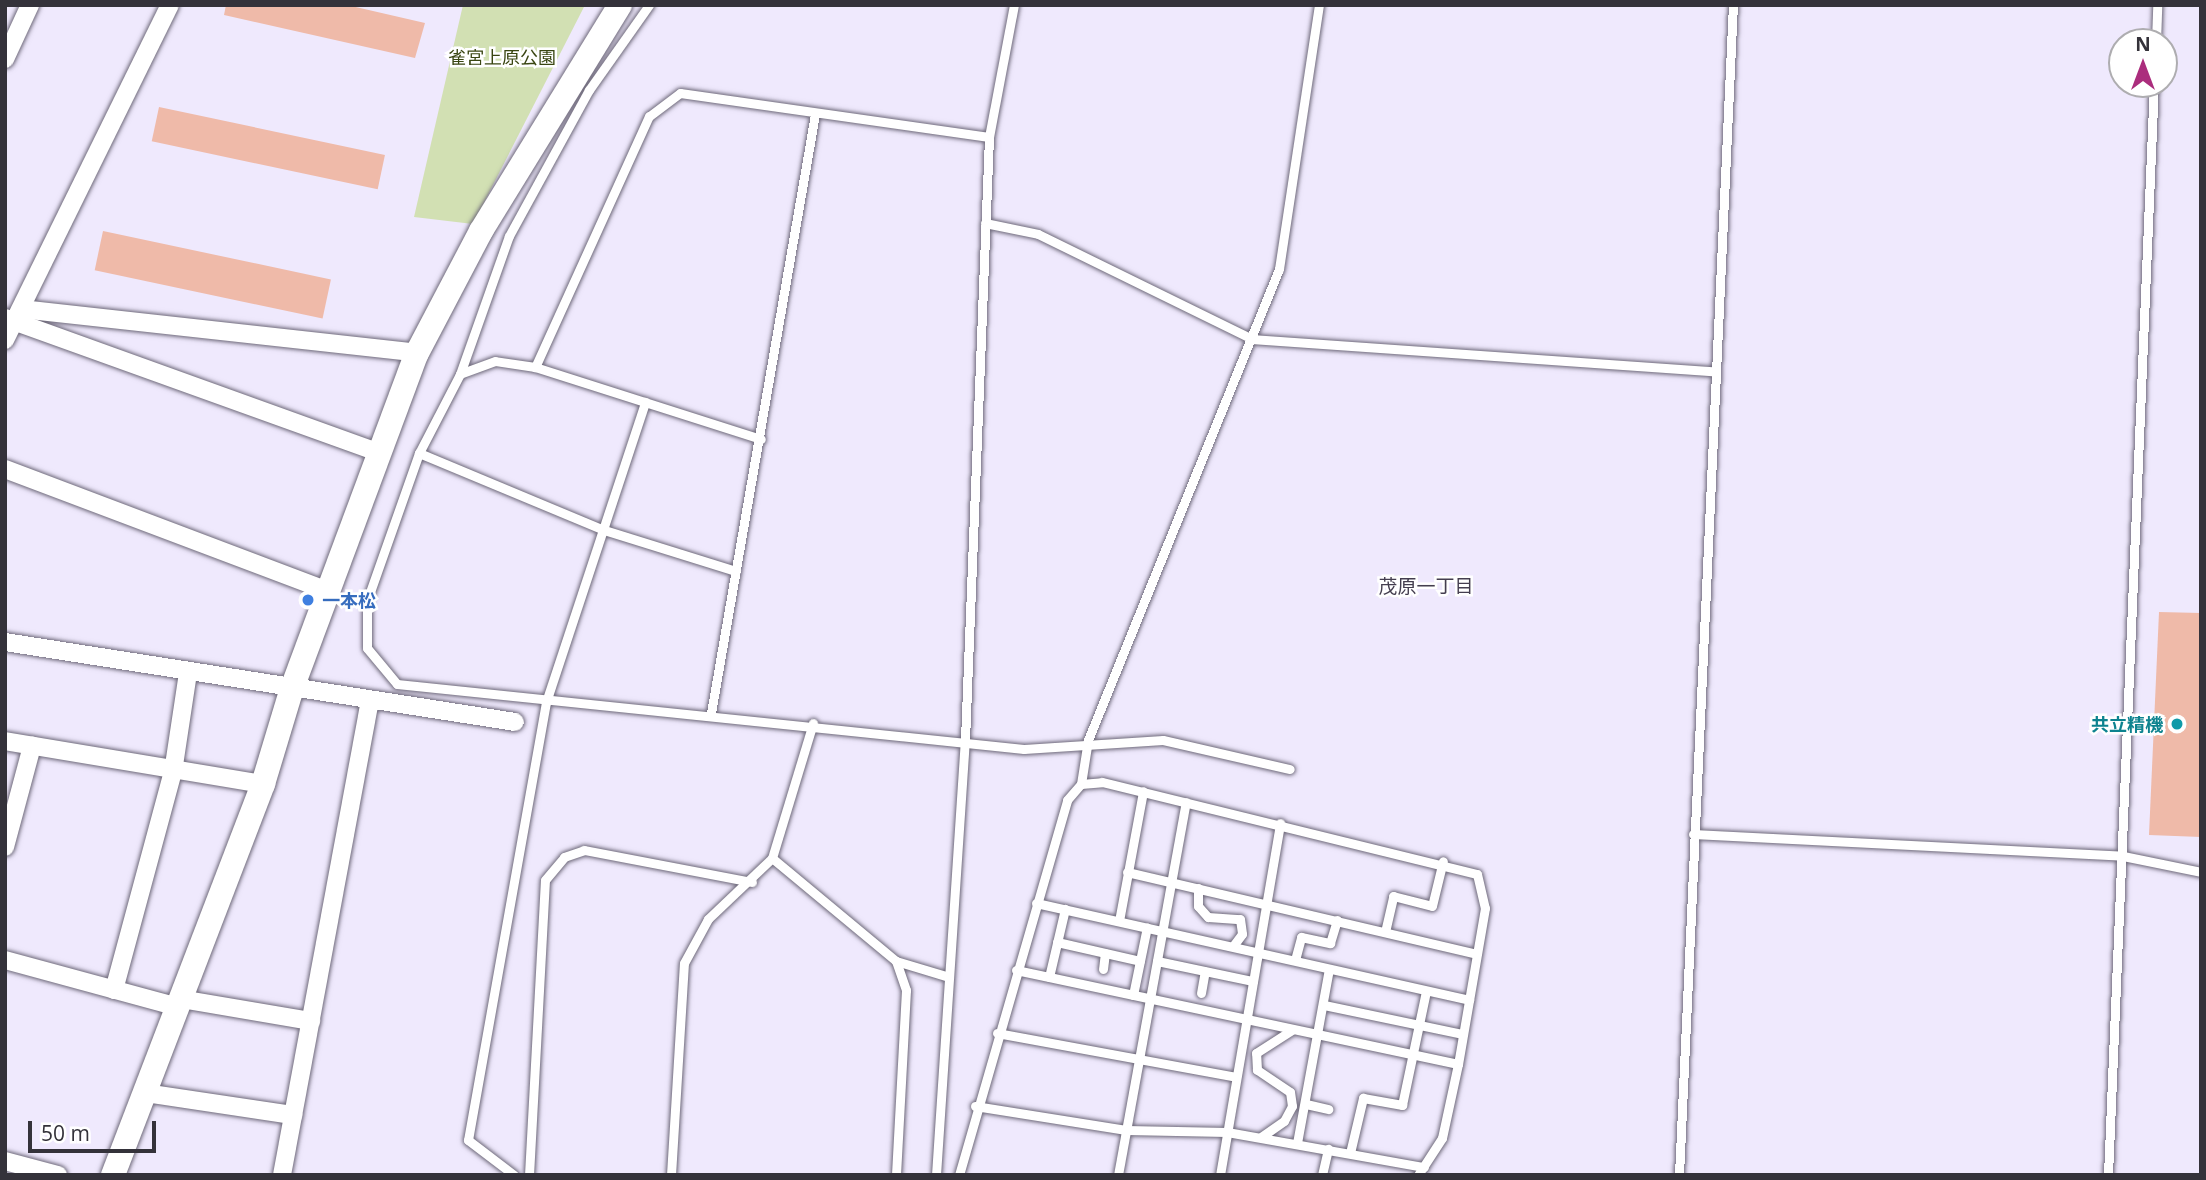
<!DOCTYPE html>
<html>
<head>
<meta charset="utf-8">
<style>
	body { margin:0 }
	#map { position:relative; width:2206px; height:1180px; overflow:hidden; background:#efe9fd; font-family:"Open Sans","Noto Sans JP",sans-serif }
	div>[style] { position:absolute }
	.green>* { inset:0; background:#d2e0b3 }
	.building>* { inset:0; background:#efbaa9; transform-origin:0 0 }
	.roads { filter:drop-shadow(0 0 2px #6e697a) drop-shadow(0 0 2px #6e697a) }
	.lane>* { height:9px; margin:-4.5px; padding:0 4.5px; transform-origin:4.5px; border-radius:4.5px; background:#fff }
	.street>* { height:18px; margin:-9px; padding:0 9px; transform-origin:9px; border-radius:9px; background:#fff }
	.secondary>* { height:24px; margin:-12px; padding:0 12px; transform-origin:12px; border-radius:12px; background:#fff }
	.dots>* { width:19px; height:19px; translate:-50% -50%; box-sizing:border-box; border:4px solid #fff; border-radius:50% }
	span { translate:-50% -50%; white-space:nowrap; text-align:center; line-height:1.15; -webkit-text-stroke:5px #fff; paint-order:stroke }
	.park-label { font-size:18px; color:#3a4612 }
	.shop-label { font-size:18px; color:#366cbe; font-weight:700 }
	.left { translate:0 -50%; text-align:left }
	.culture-label { font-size:18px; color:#0d838f; font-weight:700 }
	.right { translate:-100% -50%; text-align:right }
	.neighbourhood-label { font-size:19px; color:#443e4f }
	.frame { position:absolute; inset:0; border:7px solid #34323a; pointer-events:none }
	.north { position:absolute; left:2108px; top:28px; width:70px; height:70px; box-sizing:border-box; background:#fff; border:2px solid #aeadb0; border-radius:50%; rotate:0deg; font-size:19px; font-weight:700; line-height:28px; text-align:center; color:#34323a }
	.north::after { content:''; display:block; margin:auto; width:24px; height:32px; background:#ab2d7d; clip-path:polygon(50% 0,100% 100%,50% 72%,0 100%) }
	.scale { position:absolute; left:28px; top:1121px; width:128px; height:32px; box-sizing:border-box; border:4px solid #34323a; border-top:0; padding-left:9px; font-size:21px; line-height:24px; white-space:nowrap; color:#34323a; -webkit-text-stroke:5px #fff; paint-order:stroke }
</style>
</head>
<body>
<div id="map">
	<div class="green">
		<i style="clip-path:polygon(463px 5px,585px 5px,473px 224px,414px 217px)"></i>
	</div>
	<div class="building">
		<i style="clip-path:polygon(226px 5px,347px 5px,425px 23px,415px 58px,224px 15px)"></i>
		<i style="left:159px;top:107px;width:231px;height:35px;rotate:12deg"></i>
		<i style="left:103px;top:231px;width:233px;height:40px;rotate:12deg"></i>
		<i style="clip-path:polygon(2159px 612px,2201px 613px,2201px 837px,2149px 835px)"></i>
	</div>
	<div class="roads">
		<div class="lane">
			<i style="left:2156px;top:42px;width:37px;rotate:-88deg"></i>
			<i style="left:989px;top:137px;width:312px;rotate:-171.9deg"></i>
			<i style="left:680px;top:93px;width:39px;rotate:143deg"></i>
			<i style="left:649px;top:116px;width:276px;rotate:114.4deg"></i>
			<i style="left:535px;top:367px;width:40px;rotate:-171.5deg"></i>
			<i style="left:495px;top:361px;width:37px;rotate:160deg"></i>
			<i style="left:460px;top:374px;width:89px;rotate:117.4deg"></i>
			<i style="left:419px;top:453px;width:157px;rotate:109.4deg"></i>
			<i style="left:367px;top:601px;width:47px;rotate:90deg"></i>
			<i style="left:367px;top:648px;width:47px;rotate:50.2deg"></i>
			<i style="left:397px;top:684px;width:630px;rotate:5.92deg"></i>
			<i style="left:1024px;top:749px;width:139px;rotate:-3.7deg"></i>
			<i style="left:1163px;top:740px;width:130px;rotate:12.9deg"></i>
			<i style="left:985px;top:223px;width:54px;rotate:11.7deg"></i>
			<i style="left:1038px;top:234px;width:238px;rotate:26.1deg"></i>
			<i style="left:1252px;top:339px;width:464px;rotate:4deg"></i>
			<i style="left:535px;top:367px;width:237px;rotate:17.7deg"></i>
			<i style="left:460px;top:374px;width:146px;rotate:-70.5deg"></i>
			<i style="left:509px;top:236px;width:166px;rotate:-61.3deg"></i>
			<i style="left:589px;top:90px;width:104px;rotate:-54.8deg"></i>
			<i style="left:419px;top:453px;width:200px;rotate:22.6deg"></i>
			<i style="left:604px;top:530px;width:138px;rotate:17.3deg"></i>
			<i style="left:711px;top:713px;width:608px;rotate:-80.15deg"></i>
			<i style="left:1081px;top:784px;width:45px;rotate:-81deg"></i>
			<i style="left:1088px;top:740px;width:508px;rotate:-67.93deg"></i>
			<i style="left:1279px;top:269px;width:267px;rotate:-81.4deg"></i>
			<i style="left:1693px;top:834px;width:431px;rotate:2.9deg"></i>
			<i style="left:2123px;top:856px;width:80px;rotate:11.6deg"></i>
			<i style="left:772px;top:858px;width:161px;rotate:39.7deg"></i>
			<i style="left:896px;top:961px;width:31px;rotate:71deg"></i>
			<i style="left:906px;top:990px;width:185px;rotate:93.1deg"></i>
			<i style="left:1127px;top:872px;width:359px;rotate:13.2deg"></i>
			<i style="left:1198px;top:888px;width:18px;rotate:90deg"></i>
			<i style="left:1198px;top:906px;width:15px;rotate:48deg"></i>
			<i style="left:1208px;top:917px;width:32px;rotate:4deg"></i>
			<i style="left:1240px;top:919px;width:15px;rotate:82deg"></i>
			<i style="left:1242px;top:934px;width:15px;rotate:127deg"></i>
			<i style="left:1036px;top:903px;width:444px;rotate:12.6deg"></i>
			<i style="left:1119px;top:921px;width:132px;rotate:-79.5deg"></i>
			<i style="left:1385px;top:932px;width:37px;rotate:-77deg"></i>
			<i style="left:1393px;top:896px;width:40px;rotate:14.4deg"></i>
			<i style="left:1432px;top:906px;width:46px;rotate:-76.3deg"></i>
			<i style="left:1057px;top:942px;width:85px;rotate:12.9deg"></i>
			<i style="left:1295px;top:960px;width:24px;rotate:-75deg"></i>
			<i style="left:1301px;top:937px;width:30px;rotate:12deg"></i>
			<i style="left:1330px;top:943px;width:24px;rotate:-73deg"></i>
			<i style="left:896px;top:961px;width:55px;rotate:16.8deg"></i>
			<i style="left:1157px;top:961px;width:98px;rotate:11.8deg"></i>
			<i style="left:1103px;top:969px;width:16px;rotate:-83deg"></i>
			<i style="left:1016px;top:970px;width:452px;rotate:12deg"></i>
			<i style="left:1049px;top:977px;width:70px;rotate:-76.8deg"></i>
			<i style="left:1201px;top:993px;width:22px;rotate:-80deg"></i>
			<i style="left:1133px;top:995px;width:69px;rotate:-78.4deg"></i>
			<i style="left:1324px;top:1005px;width:142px;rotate:11.8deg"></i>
			<i style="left:997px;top:1033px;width:243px;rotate:10.4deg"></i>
			<i style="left:1306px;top:1104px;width:23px;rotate:13deg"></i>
			<i style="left:975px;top:1106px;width:153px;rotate:9deg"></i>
			<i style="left:1126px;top:1130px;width:101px;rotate:1.1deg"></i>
			<i style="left:1227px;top:1132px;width:200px;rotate:10.1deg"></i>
			<i style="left:1261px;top:1137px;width:28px;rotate:-35deg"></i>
			<i style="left:1284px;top:1121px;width:17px;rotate:-62deg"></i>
			<i style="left:1292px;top:1106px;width:14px;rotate:-98deg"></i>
			<i style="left:1290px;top:1092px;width:40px;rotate:-146deg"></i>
			<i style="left:1257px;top:1070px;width:17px;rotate:-93deg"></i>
			<i style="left:1256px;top:1053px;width:43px;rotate:-32.6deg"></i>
			<i style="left:1297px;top:1143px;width:177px;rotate:-79.6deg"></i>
			<i style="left:1350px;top:1153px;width:57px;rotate:-76.7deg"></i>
			<i style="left:1363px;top:1098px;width:40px;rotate:10deg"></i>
			<i style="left:1402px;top:1105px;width:116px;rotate:-78.1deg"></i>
			<i style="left:514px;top:1175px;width:58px;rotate:-142.7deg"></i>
			<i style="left:468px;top:1140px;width:445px;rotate:-79.9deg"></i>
			<i style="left:546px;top:702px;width:316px;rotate:-71.7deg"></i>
			<i style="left:529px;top:1175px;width:295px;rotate:-86.9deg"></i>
			<i style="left:545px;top:880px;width:30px;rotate:-50deg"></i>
			<i style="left:564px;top:857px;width:21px;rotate:-19deg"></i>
			<i style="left:584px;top:850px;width:171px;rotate:10.8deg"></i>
			<i style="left:671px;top:1175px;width:212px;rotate:-86.5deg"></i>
			<i style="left:684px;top:963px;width:50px;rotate:-61.4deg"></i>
			<i style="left:708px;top:919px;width:88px;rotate:-43.6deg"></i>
			<i style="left:772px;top:858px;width:141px;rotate:-73.1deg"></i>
			<i style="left:936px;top:1175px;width:436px;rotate:-86.2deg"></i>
			<i style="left:965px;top:740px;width:603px;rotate:-87.72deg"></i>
			<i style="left:989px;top:137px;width:134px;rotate:-79.3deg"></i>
			<i style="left:959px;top:1175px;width:390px;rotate:-73.9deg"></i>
			<i style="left:1067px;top:800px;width:21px;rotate:-49deg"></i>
			<i style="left:1081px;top:784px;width:21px;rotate:-5deg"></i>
			<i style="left:1102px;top:782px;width:386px;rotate:13.8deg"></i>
			<i style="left:1477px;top:874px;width:35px;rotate:77deg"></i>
			<i style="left:1485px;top:908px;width:158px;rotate:99.8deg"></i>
			<i style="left:1458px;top:1064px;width:76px;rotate:102.2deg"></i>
			<i style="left:1442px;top:1138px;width:44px;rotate:123deg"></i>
			<i style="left:1118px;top:1175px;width:379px;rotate:-79.7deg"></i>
			<i style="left:1220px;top:1175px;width:357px;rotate:-80.3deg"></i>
			<i style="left:1322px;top:1175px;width:27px;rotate:-77deg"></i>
			<i style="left:1679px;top:1175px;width:1171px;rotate:-87.36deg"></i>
			<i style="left:2108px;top:1175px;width:1092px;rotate:-87.59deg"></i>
		</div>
		<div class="street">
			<i style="left:5px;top:59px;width:60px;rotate:-65.2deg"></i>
			<i style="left:21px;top:309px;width:398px;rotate:6.3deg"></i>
			<i style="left:5px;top:318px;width:399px;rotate:19.8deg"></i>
			<i style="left:5px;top:340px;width:373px;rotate:-63.8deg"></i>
			<i style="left:5px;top:469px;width:345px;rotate:20.7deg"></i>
			<i style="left:5px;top:642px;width:516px;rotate:8.91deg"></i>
			<i style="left:5px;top:741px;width:262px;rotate:9.5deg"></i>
			<i style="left:5px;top:847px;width:105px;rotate:-75deg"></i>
			<i style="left:5px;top:960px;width:179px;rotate:15.2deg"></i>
			<i style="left:114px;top:990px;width:226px;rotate:-74.9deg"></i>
			<i style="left:173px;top:772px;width:100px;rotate:-81.4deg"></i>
			<i style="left:181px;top:999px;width:132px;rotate:9.6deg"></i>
			<i style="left:145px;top:1093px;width:150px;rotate:8.5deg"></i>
			<i style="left:5px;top:1161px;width:55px;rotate:14.8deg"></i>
			<i style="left:282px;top:1175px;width:481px;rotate:-79.5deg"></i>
		</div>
		<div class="secondary">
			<i style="left:113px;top:1175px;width:419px;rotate:-69deg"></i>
			<i style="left:263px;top:784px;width:97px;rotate:-73.2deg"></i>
			<i style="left:291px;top:691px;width:361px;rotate:-69.6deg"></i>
			<i style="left:417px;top:353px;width:138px;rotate:-62.3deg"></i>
			<i style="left:481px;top:231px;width:265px;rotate:-58.4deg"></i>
		</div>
	</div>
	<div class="dots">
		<i style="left:308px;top:600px;background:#3f7fe0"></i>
		<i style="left:2177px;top:724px;background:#0f9aa8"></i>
	</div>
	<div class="park-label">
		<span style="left:502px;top:57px">雀宮上原公園</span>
	</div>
	<div class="shop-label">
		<span class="left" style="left:322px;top:600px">一本松</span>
	</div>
	<div class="culture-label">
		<span class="right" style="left:2163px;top:724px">共立精機</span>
	</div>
	<div class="neighbourhood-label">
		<span style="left:1426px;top:587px">茂原一丁目</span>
	</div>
	<div class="frame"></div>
	<div class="north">N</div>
	<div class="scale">50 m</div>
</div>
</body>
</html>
